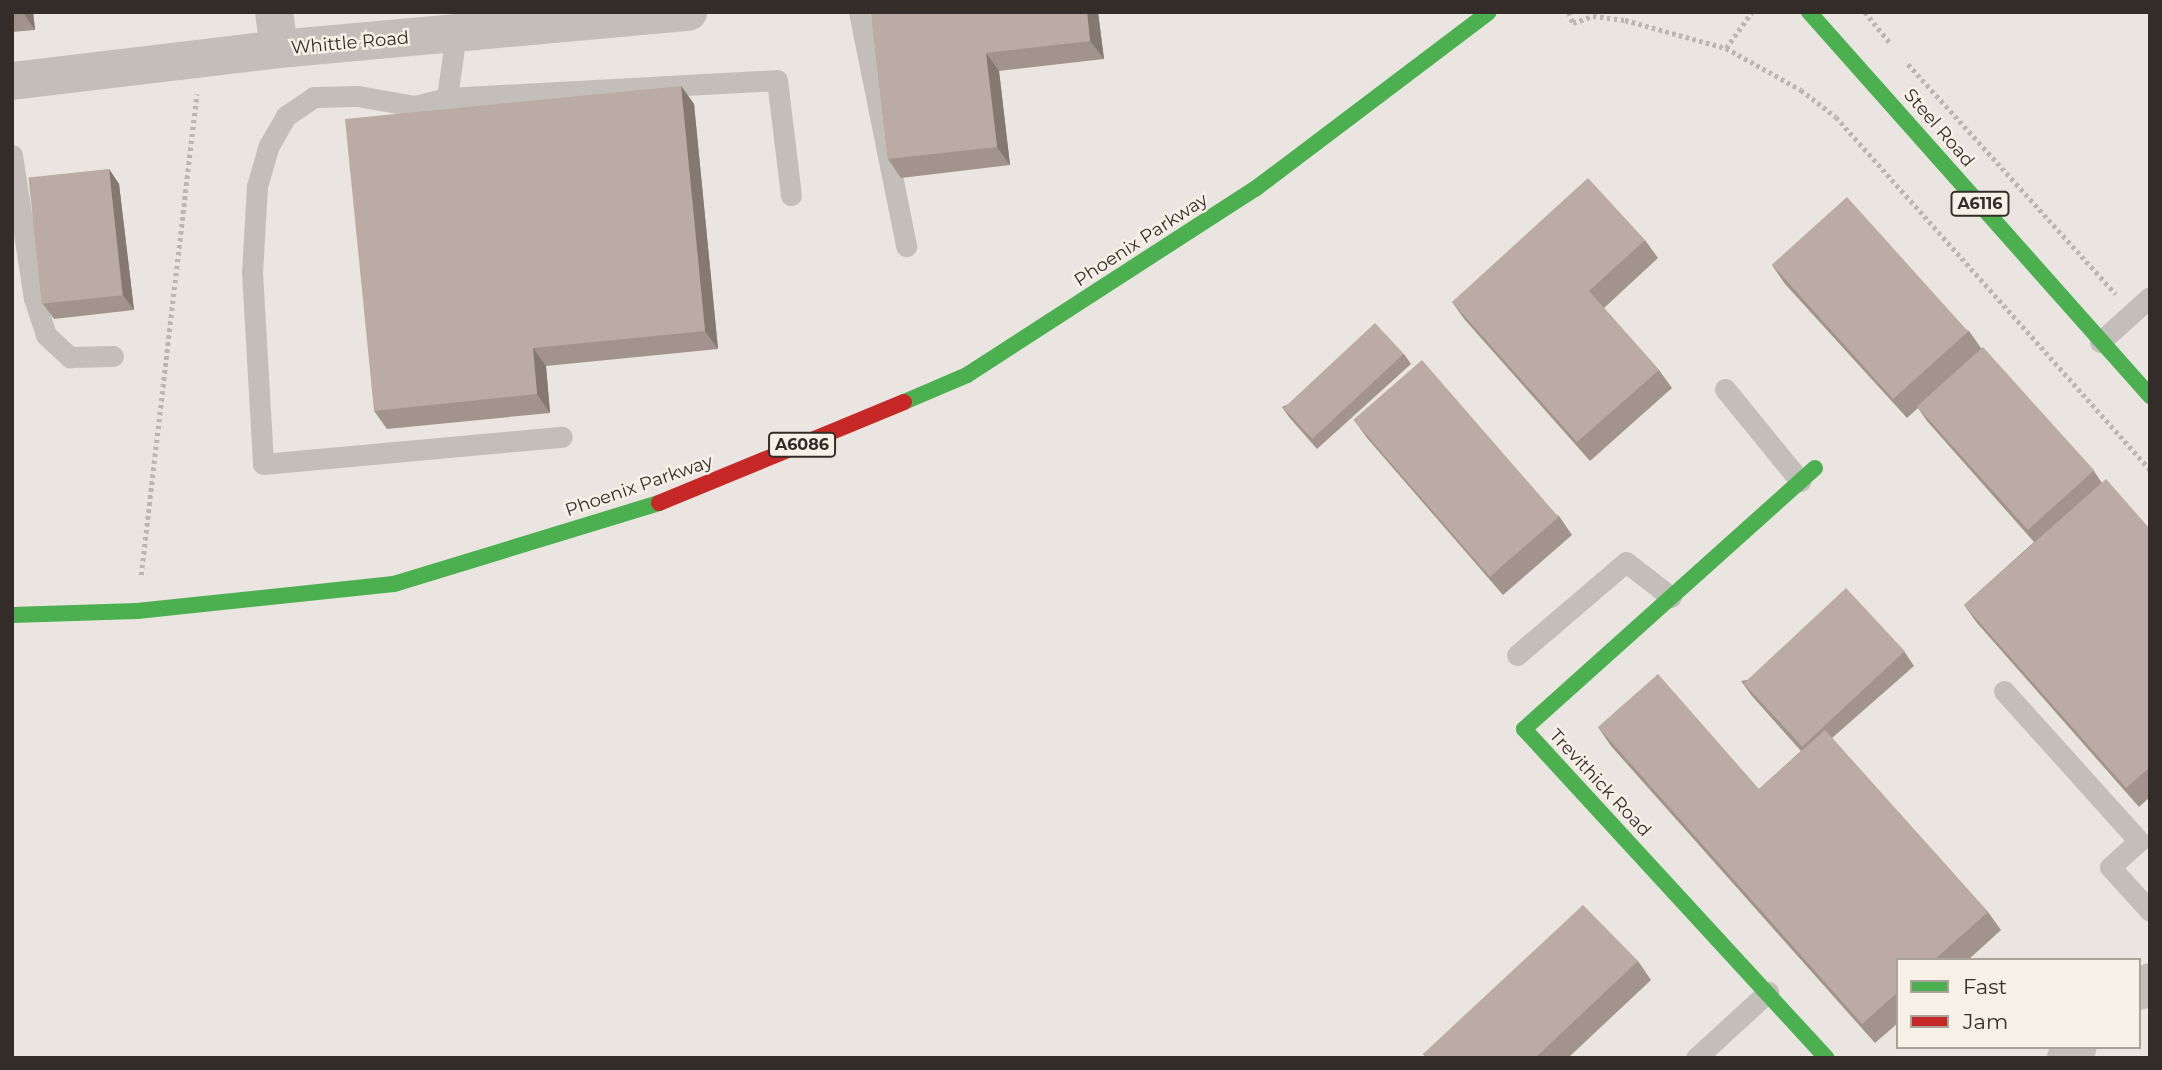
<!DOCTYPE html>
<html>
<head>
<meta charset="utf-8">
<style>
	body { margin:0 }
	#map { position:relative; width:2162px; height:1070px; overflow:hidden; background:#eae5e0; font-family:Montserrat,sans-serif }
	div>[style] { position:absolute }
	.path>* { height:4.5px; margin-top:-2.25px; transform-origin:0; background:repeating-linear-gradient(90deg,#bcb6b1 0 3.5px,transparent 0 7px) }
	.lane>* { height:21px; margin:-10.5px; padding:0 10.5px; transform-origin:10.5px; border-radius:10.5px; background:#c3beb9 }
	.street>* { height:38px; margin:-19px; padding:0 19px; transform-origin:19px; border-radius:19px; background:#c3beb9 }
	.fast>* { height:16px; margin:-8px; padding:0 8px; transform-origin:8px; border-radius:8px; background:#4caf50 }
	.jam>* { height:16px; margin:-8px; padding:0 8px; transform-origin:8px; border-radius:8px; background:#c62828 }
	.wall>* { inset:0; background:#a2938d }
	.shaded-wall>* { inset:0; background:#847873 }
	.building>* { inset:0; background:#bcaba4; transform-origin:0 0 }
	span { translate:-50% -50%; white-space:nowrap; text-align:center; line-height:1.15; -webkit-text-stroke:5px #f7f0e7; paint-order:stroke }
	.shield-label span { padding:2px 5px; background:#f7f0e7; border:2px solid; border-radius:5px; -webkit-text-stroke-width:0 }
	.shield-label { font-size:16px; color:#332c28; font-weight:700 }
	.street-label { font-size:18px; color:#332c28 }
	.frame { position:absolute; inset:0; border:14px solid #332c28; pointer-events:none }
	.legend { position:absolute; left:1896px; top:958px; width:245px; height:91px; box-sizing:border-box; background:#f7f0e7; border:2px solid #a9a29b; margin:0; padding:9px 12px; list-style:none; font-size:21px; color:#332c28 }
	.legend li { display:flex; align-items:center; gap:14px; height:35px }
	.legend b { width:35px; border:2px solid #a9a29b }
</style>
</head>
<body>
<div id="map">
	<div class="path">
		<i style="left:1569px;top:12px;width:12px;rotate:70deg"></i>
		<i style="left:1573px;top:23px;width:21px;rotate:-19deg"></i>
		<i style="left:1593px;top:16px;width:32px;rotate:7deg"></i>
		<i style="left:1625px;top:20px;width:105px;rotate:15.5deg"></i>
		<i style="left:1726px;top:48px;width:44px;rotate:-54.2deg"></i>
		<i style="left:1865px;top:12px;width:41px;rotate:50.9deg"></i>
		<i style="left:1726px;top:48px;width:86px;rotate:29.2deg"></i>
		<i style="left:1801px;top:90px;width:44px;rotate:37.6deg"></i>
		<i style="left:1836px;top:117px;width:472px;rotate:48.3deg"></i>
		<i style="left:1908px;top:64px;width:310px;rotate:47.9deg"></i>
		<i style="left:141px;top:575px;width:484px;rotate:-83.4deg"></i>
	</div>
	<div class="lane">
		<i style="left:859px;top:12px;width:239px;rotate:78.6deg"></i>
		<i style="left:456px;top:33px;width:66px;rotate:97.9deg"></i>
		<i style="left:447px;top:98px;width:33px;rotate:166deg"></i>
		<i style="left:415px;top:106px;width:59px;rotate:-170.2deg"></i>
		<i style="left:357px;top:96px;width:43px;rotate:178.7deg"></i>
		<i style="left:314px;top:97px;width:34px;rotate:146deg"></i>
		<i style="left:286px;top:116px;width:34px;rotate:120deg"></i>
		<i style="left:269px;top:145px;width:43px;rotate:106.3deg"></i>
		<i style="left:257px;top:186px;width:86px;rotate:93.3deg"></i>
		<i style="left:252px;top:272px;width:192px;rotate:86.7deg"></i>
		<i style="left:263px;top:464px;width:300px;rotate:-5.2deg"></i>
		<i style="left:447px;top:98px;width:330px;rotate:-3.1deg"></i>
		<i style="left:777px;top:80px;width:116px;rotate:83.1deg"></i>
		<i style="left:12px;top:155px;width:145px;rotate:81.3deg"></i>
		<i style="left:34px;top:298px;width:39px;rotate:72deg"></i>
		<i style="left:46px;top:335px;width:33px;rotate:43deg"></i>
		<i style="left:70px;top:357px;width:43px;rotate:-1.3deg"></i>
		<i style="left:2100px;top:342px;width:67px;rotate:-42deg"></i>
		<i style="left:1725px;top:389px;width:119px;rotate:50.8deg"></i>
		<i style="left:1517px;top:655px;width:143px;rotate:-40.5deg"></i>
		<i style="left:1626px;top:562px;width:57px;rotate:37.9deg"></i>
		<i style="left:2004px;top:691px;width:202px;rotate:48deg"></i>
		<i style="left:2139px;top:841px;width:39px;rotate:138deg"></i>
		<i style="left:2110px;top:867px;width:59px;rotate:47.7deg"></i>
		<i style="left:1696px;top:1058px;width:98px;rotate:-42.5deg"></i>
	</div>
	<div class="street">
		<i style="left:274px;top:12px;width:37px;rotate:82deg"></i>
		<i style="left:12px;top:81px;width:269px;rotate:-6.8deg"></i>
		<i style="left:279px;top:49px;width:411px;rotate:-5.2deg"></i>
		<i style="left:2139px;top:991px;width:14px;rotate:-39deg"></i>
		<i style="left:2066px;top:1058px;width:16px;rotate:-43deg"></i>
	</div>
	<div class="fast">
		<i style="left:1809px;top:12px;width:514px;rotate:48.39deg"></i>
		<i style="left:904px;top:402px;width:69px;rotate:-23.2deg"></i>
		<i style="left:967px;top:375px;width:343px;rotate:-32.9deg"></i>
		<i style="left:1255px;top:189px;width:293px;rotate:-37.1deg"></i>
		<i style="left:1815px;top:468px;width:391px;rotate:138.1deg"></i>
		<i style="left:1524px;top:729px;width:447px;rotate:47.4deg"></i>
		<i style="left:12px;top:615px;width:125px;rotate:-1.8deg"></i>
		<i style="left:137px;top:611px;width:258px;rotate:-6deg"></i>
		<i style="left:394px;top:584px;width:277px;rotate:-17deg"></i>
	</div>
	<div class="jam">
		<i style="left:659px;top:503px;width:265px;rotate:-22.4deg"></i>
	</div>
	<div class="wall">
		<i style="clip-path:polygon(12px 12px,33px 12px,35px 30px,12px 32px)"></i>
		<i style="clip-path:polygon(871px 12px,1098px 12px,1104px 59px,999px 71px,1010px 165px,901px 178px,888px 159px)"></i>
		<i style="clip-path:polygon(681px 86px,694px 104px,718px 349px,546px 366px,550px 413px,387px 429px,374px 411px)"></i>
		<i style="clip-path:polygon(109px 169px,119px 184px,134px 310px,54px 319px,43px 304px)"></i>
		<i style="clip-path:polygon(1645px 240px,1658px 258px,1604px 308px,1659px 370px,1672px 388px,1590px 461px,1465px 320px,1452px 302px)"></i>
		<i style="clip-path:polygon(1772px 265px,1969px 331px,1981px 348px,2094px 471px,2102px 483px,2150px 529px,2150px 797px,2139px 807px,1977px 623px,1964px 605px,2034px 542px,1927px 421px,1918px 408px,1907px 418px,1785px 284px)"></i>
		<i style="clip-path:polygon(1404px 354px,1411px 364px,1317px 449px,1289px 417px,1282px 407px)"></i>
		<i style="clip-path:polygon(1354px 420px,1559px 516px,1572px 535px,1503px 595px,1367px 438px)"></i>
		<i style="clip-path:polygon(1904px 651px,1914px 666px,1832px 738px,1988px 912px,2001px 930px,1968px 960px,1898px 960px,1898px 1023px,1875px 1043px,1611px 746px,1598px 727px,1759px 789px,1801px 751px,1752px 696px,1741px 681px)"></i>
		<i style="clip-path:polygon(1638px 961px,1651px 980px,1568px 1058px,1426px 1058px,1423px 1054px)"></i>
	</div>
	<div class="shaded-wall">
		<i style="clip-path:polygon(23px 12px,33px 12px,35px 30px)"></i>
		<i style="clip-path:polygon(1087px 12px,1098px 12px,1104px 59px,1090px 41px)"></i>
		<i style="clip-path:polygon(986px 53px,999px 71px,1010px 165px,997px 147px)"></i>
		<i style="clip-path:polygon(681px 86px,694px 104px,718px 349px,705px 331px)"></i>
		<i style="clip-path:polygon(109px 169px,119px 184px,134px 310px,123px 295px)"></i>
		<i style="clip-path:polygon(533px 348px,546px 366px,550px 413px,537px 394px)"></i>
	</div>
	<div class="building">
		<i style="clip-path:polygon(871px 12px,1087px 12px,1090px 41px,986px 53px,997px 147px,888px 159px)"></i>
		<i style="clip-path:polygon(681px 86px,705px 331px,533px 348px,537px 394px,374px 411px,345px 119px)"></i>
		<i style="left:109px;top:169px;width:127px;height:81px;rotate:84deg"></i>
		<i style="clip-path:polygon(1588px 178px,1645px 240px,1589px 291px,1659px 370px,1577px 442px,1452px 302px)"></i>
		<i style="left:1847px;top:197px;width:181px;height:101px;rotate:48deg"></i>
		<i style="left:1375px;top:323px;width:42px;height:125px;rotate:47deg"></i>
		<i style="left:1983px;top:347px;width:166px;height:89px;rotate:48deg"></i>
		<i style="left:1422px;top:360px;width:208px;height:91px;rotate:49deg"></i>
		<i style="clip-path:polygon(2106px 479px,2150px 529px,2150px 767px,2126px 788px,1964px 605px)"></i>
		<i style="left:1846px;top:588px;width:86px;height:140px;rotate:47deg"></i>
		<i style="clip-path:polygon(1658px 674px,1759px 789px,1825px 730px,1988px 912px,1934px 960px,1898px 960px,1898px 992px,1862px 1024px,1598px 727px)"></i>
		<i style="clip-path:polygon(1583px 905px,1638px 961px,1535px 1058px,1427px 1058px,1423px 1054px)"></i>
	</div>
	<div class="shield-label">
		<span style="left:1980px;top:204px">A6116</span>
		<span style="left:802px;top:445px">A6086</span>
	</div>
	<div class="street-label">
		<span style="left:350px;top:43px;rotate:-5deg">Whittle Road</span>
		<span style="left:1939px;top:128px;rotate:49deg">Steel Road</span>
		<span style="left:1141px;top:240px;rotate:-33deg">Phoenix Parkway</span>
		<span style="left:639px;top:486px;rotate:-19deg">Phoenix Parkway</span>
		<span style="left:1600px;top:783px;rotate:47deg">Trevithick Road</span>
	</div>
	<div class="frame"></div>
	<ul class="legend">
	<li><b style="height:9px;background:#4caf50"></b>Fast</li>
	<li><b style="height:9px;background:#c62828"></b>Jam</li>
	</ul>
</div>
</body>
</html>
